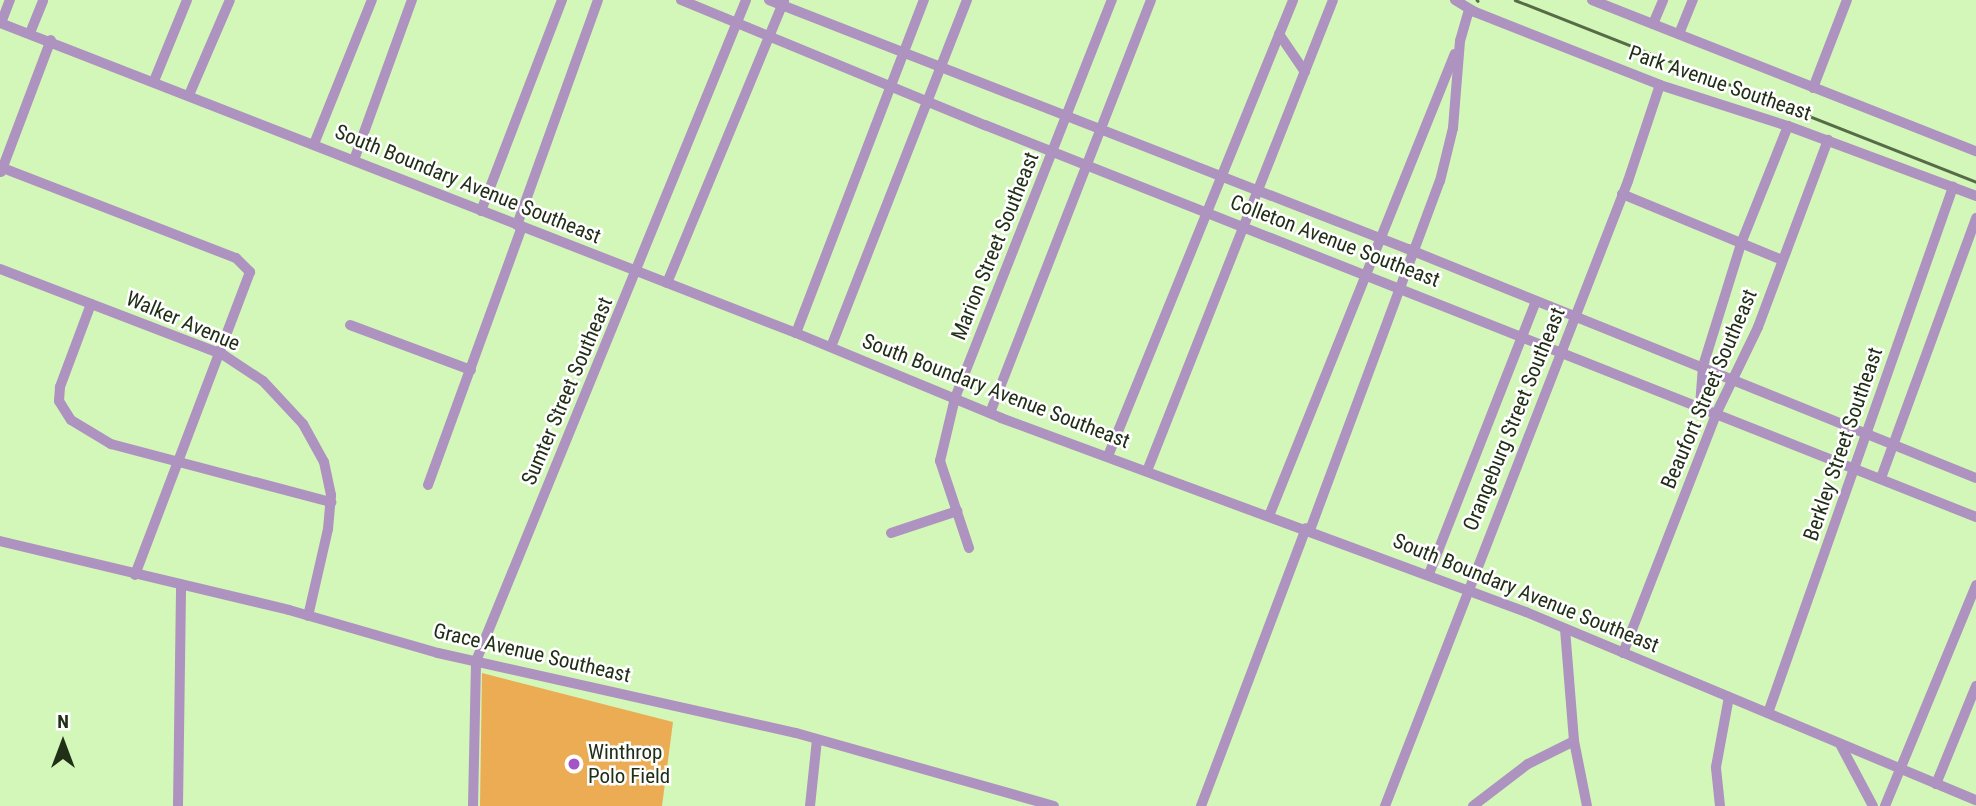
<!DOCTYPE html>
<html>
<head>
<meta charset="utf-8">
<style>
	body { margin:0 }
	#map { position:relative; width:1976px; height:806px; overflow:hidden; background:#d2f7b8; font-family:"Roboto Condensed",sans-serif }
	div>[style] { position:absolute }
	.green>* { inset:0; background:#ecac54 }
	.minor>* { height:10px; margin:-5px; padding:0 5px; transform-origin:5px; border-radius:5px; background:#ae92bf }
	.rail>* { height:2.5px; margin:-1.25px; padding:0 1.25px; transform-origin:1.25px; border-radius:1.25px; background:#576b48 }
	.dots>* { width:19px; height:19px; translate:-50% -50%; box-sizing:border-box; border:4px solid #fff; border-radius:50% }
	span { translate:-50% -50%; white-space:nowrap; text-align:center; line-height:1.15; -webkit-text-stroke:5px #fff; paint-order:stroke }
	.street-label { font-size:21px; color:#212f17 }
	.poi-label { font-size:21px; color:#212f17 }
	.left { translate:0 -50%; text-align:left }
	.north { position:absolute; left:28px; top:708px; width:70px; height:70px; -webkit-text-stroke:5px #fff; paint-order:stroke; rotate:0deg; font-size:19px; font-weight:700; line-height:28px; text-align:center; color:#212f17 }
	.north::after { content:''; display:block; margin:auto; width:24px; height:32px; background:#212f17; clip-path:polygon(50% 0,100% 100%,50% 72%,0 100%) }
</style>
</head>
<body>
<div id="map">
	<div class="green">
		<i style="clip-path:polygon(482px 673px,673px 722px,662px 806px,480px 806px)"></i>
	</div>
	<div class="minor">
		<i style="left:681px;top:0;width:329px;rotate:22.4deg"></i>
		<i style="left:985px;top:125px;width:1066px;rotate:21.58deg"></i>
		<i style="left:769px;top:0;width:686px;rotate:21.29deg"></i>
		<i style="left:1408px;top:249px;width:612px;rotate:21.96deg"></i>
		<i style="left:1455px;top:0;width:23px;rotate:31deg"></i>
		<i style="left:1475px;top:12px;width:199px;rotate:21.5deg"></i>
		<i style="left:1660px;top:85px;width:134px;rotate:17.8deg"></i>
		<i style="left:1788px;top:126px;width:201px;rotate:20.4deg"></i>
		<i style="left:1592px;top:0;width:413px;rotate:21.5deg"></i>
		<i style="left:0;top:23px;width:854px;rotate:21.28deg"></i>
		<i style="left:796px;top:333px;width:222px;rotate:22.5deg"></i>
		<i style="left:1001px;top:418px;width:560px;rotate:20.28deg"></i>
		<i style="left:1526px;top:612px;width:488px;rotate:22.7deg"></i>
		<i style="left:1px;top:23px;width:25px;rotate:-69deg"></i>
		<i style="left:1653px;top:24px;width:26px;rotate:-67deg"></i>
		<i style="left:30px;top:33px;width:35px;rotate:-68deg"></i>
		<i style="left:1279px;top:34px;width:46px;rotate:55.6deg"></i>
		<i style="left:1679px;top:34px;width:37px;rotate:-68deg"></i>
		<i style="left:154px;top:81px;width:87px;rotate:-67.8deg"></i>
		<i style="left:1813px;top:88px;width:94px;rotate:-68.9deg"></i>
		<i style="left:189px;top:95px;width:103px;rotate:-66.7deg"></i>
		<i style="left:314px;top:144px;width:155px;rotate:-68.1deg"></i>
		<i style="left:354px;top:160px;width:170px;rotate:-70.1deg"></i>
		<i style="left:0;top:167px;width:253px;rotate:21.1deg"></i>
		<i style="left:236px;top:258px;width:20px;rotate:45deg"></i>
		<i style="left:250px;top:272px;width:324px;rotate:110.8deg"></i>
		<i style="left:1px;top:172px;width:141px;rotate:-69.3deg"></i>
		<i style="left:1622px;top:194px;width:173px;rotate:22.4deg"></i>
		<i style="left:481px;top:211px;width:226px;rotate:-69deg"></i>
		<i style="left:517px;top:225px;width:239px;rotate:-70.2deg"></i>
		<i style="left:0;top:269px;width:238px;rotate:21deg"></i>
		<i style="left:222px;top:354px;width:49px;rotate:33.4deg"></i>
		<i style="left:263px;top:381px;width:59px;rotate:47.1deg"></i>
		<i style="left:303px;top:424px;width:43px;rotate:61.1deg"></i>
		<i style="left:324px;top:462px;width:34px;rotate:78deg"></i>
		<i style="left:331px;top:495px;width:34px;rotate:95deg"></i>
		<i style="left:328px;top:529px;width:89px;rotate:102.9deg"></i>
		<i style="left:667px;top:283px;width:306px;rotate:-67.5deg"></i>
		<i style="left:91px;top:304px;width:89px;rotate:110.5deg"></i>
		<i style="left:60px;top:387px;width:14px;rotate:94deg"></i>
		<i style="left:59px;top:401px;width:22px;rotate:58deg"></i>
		<i style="left:71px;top:420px;width:47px;rotate:31deg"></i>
		<i style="left:111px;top:444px;width:228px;rotate:14.8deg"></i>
		<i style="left:350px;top:325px;width:129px;rotate:20.4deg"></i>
		<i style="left:796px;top:333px;width:357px;rotate:-69deg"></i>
		<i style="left:831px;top:347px;width:373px;rotate:-68.6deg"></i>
		<i style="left:1700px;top:406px;width:40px;rotate:-85.7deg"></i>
		<i style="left:1703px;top:366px;width:131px;rotate:-72.7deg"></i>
		<i style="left:1742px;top:241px;width:124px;rotate:-68.2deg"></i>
		<i style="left:990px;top:413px;width:443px;rotate:-68.7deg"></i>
		<i style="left:1108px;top:456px;width:492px;rotate:-67.9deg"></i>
		<i style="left:1147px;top:471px;width:506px;rotate:-68.45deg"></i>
		<i style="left:1881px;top:478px;width:277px;rotate:-69.9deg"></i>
		<i style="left:428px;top:485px;width:275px;rotate:-70deg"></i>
		<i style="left:1269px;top:516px;width:498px;rotate:-68.1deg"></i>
		<i style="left:1310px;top:530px;width:372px;rotate:-69.6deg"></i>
		<i style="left:1440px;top:181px;width:55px;rotate:-76.2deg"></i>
		<i style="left:1453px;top:128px;width:87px;rotate:-85.4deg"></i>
		<i style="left:1460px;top:41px;width:33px;rotate:-74deg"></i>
		<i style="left:891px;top:533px;width:70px;rotate:-18.4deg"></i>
		<i style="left:0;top:541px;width:297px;rotate:13.4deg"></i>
		<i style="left:289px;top:610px;width:155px;rotate:16.1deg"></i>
		<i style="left:438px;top:653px;width:367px;rotate:12.6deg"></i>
		<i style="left:796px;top:733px;width:268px;rotate:15.8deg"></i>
		<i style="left:969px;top:548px;width:92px;rotate:-108.4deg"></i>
		<i style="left:940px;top:461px;width:65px;rotate:-76.6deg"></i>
		<i style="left:955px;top:398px;width:428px;rotate:-68.5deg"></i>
		<i style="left:1429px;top:574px;width:293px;rotate:-68.6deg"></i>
		<i style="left:1565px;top:629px;width:112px;rotate:85.4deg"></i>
		<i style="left:1574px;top:741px;width:66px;rotate:78.7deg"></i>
		<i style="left:1623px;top:653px;width:259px;rotate:-68.7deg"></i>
		<i style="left:1717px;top:412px;width:94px;rotate:-64.2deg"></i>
		<i style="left:1758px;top:327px;width:200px;rotate:-69.5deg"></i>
		<i style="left:1768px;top:713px;width:558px;rotate:-70.62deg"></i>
		<i style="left:1840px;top:744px;width:70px;rotate:62deg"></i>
		<i style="left:1936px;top:784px;width:106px;rotate:-67.8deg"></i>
		<i style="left:178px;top:806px;width:219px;rotate:-89.2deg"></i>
		<i style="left:473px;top:806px;width:145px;rotate:-88.8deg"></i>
		<i style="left:476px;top:661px;width:714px;rotate:-67.78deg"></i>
		<i style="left:810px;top:806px;width:67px;rotate:-84deg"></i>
		<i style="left:1201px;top:806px;width:297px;rotate:-69.3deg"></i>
		<i style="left:1385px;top:806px;width:671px;rotate:-68.75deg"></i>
		<i style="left:1628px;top:181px;width:101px;rotate:-71.6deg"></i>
		<i style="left:1473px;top:806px;width:69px;rotate:-37.4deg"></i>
		<i style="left:1528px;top:764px;width:51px;rotate:-26.6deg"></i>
		<i style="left:1720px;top:806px;width:39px;rotate:-96deg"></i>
		<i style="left:1716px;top:767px;width:71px;rotate:-79.5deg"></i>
		<i style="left:1885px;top:806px;width:239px;rotate:-67.6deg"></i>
	</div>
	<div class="rail">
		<i style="left:1477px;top:0;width:1px;rotate:45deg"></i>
		<i style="left:1515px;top:0;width:496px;rotate:21.5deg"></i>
	</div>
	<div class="dots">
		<i style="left:574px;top:764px;background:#a155c7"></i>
	</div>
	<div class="street-label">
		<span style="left:1720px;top:83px;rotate:19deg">Park Avenue Southeast</span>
		<span style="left:468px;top:184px;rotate:22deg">South Boundary Avenue Southeast</span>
		<span style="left:1335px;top:241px;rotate:21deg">Colleton Avenue Southeast</span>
		<span style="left:995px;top:246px;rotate:-68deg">Marion Street Southeast</span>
		<span style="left:183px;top:321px;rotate:23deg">Walker Avenue</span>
		<span style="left:1709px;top:389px;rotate:-67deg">Beaufort Street Southeast</span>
		<span style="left:567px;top:391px;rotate:-67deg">Sumter Street Southeast</span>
		<span style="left:996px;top:391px;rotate:21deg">South Boundary Avenue Southeast</span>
		<span style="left:1514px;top:419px;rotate:-68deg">Orangeburg Street Southeast</span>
		<span style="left:1843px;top:444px;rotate:-71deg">Berkley Street Southeast</span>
		<span style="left:1526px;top:593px;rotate:22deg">South Boundary Avenue Southeast</span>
		<span style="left:532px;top:653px;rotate:13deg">Grace Avenue Southeast</span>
	</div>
	<div class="poi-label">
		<span class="left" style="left:588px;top:764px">Winthrop<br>Polo Field</span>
	</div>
	<div class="north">N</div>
</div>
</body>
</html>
